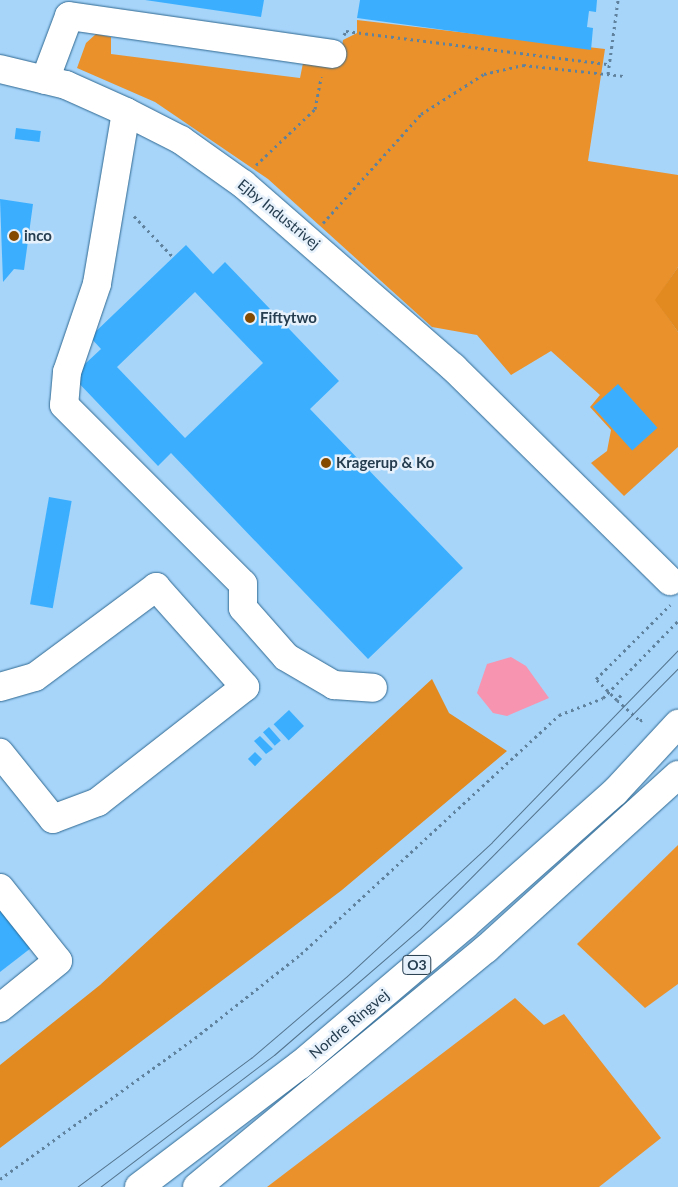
<!DOCTYPE html>
<html>
<head>
<meta charset="utf-8">
<style>
	body { margin:0 }
	#map { position:relative; width:678px; height:1187px; overflow:hidden; background:#a7d5fa; font-family:Lato,sans-serif }
	div>[style] { position:absolute }
	.green>* { inset:0; background:#ea912c }
	.forest>* { inset:0; background:#e2891f }
	.water>* { inset:0; background:#f794af }
	.building>* { inset:0; background:#3baffe; transform-origin:0 0 }
	.path>* { height:3px; margin-top:-1.5px; transform-origin:0; background:repeating-linear-gradient(90deg,#60829d 0 2.5px,transparent 0 6.5px) }
	.roads { filter:drop-shadow(0 0 1px #2f6891) drop-shadow(0 0 1px #2f6891) }
	.minor>* { height:28px; margin:-14px; padding:0 14px; transform-origin:14px; border-radius:14px; background:#fff }
	.major>* { height:28px; margin:-14px; padding:0 14px; transform-origin:14px; border-radius:14px; background:#fff }
	.tram>* { height:1px; margin:-0.5px; padding:0 0.5px; transform-origin:0.5px; border-radius:0.5px; background:#54748d }
	.dots>* { width:14px; height:14px; translate:-50% -50%; box-sizing:border-box; border:2px solid #e6f1fb; border-radius:50% }
	span { translate:-50% -50%; white-space:nowrap; text-align:center; line-height:1.15; -webkit-text-stroke:5px #e6f1fb; paint-order:stroke }
	.shield-label span { padding:1px 4px; background:#e6f1fb; border:1px solid; border-radius:4px; -webkit-text-stroke-width:0 }
	.shield-label { font-size:14px; color:#253d4f; font-weight:700 }
	.street-label { font-size:15px; color:#253d4f }
	.poi-label { font-size:15px; color:#253d4f; font-weight:700 }
	.left { translate:0 -50%; text-align:left }
</style>
</head>
<body>
<div id="map">
	<div class="green">
		<i style="clip-path:polygon(357px 20px,605px 49px,588px 161px,678px 175px,678px 267px,656px 300px,678px 332px,678px 447px,624px 496px,591px 463px,607px 451px,611px 430px,590px 407px,600px 395px,551px 351px,511px 375px,477px 335px,432px 327px,268px 179px,155px 102px,77px 68px,86px 43px,96px 34px,111px 37px,111px 54px,300px 78px,303px 63px,341px 54px,343px 40px,357px 33px)"></i>
		<i style="clip-path:polygon(678px 845px,678px 984px,645px 1008px,577px 944px)"></i>
		<i style="clip-path:polygon(515px 998px,544px 1025px,564px 1014px,661px 1138px,599px 1187px,267px 1187px)"></i>
	</div>
	<div class="forest">
		<i style="clip-path:polygon(678px 267px,678px 332px,655px 300px)"></i>
		<i style="clip-path:polygon(432px 679px,449px 713px,507px 751px,342px 890px,0 1148px,0 1065px,100px 985px)"></i>
	</div>
	<div class="water">
		<i style="clip-path:polygon(511px 657px,526px 666px,549px 698px,507px 716px,493px 713px,477px 693px,487px 664px)"></i>
	</div>
	<div class="building">
		<i style="clip-path:polygon(145px 0,264px 0,261px 17px)"></i>
		<i style="clip-path:polygon(360px 0,597px 0,596px 12px,589px 11px,587px 27px,593px 28px,591px 50px,357px 18px)"></i>
		<i style="left:16px;top:128px;width:25px;height:11px;rotate:7deg"></i>
		<i style="clip-path:polygon(0 199px,33px 204px,24px 270px,14px 269px,3px 282px)"></i>
		<i style="clip-path:polygon(evenodd,186px 245px,213px 274px,225px 262px,339px 381px,310px 409px,463px 568px,368px 659px,171px 453px,158px 466px,72px 376px,101px 349px,90px 337px,186px 245px,195px 292px,263px 363px,185px 438px,117px 367px,195px 292px)"></i>
		<i style="left:618px;top:384px;width:59px;height:34px;rotate:48deg"></i>
		<i style="left:49px;top:497px;width:23px;height:109px;rotate:10deg"></i>
		<i style="left:289px;top:710px;width:22px;height:21px;rotate:47deg"></i>
		<i style="left:269px;top:727px;width:18px;height:8px;rotate:49deg"></i>
		<i style="clip-path:polygon(260px 736px,273px 749px,266px 754px,254px 741px)"></i>
		<i style="left:255px;top:752px;width:10px;height:10px;rotate:45deg"></i>
		<i style="clip-path:polygon(0 909px,31px 948px,0 972px)"></i>
	</div>
	<div class="path">
		<i style="left:344px;top:35px;width:4px;rotate:-63deg"></i>
		<i style="left:346px;top:31px;width:265px;rotate:7.2deg"></i>
		<i style="left:608px;top:74px;width:75px;rotate:-82.3deg"></i>
		<i style="left:256px;top:165px;width:81px;rotate:-43.5deg"></i>
		<i style="left:315px;top:109px;width:33px;rotate:-79deg"></i>
		<i style="left:134px;top:216px;width:57px;rotate:46.4deg"></i>
		<i style="left:323px;top:223px;width:147px;rotate:-48deg"></i>
		<i style="left:421px;top:114px;width:75px;rotate:-32.4deg"></i>
		<i style="left:484px;top:74px;width:40px;rotate:-13deg"></i>
		<i style="left:523px;top:65px;width:103px;rotate:6.2deg"></i>
		<i style="left:621px;top:695px;width:6px;rotate:129deg"></i>
		<i style="left:617px;top:700px;width:30px;rotate:-135deg"></i>
		<i style="left:596px;top:679px;width:105px;rotate:-45deg"></i>
		<i style="left:617px;top:700px;width:31px;rotate:42deg"></i>
		<i style="left:640px;top:721px;width:6px;rotate:-39deg"></i>
		<i style="left:0;top:1179px;width:241px;rotate:-35.9deg"></i>
		<i style="left:195px;top:1038px;width:135px;rotate:-38.4deg"></i>
		<i style="left:301px;top:954px;width:352px;rotate:-42.8deg"></i>
		<i style="left:559px;top:715px;width:47px;rotate:-21.1deg"></i>
		<i style="left:603px;top:698px;width:107px;rotate:-45.8deg"></i>
	</div>
	<div class="roads">
		<div class="minor">
			<i style="left:0;top:69px;width:68px;rotate:13.6deg"></i>
			<i style="left:66px;top:85px;width:66px;rotate:24.2deg"></i>
			<i style="left:126px;top:112px;width:62px;rotate:27deg"></i>
			<i style="left:181px;top:140px;width:76px;rotate:35.4deg"></i>
			<i style="left:243px;top:184px;width:279px;rotate:41.1deg"></i>
			<i style="left:453px;top:367px;width:305px;rotate:44.6deg"></i>
			<i style="left:45px;top:80px;width:68px;rotate:-69.4deg"></i>
			<i style="left:69px;top:16px;width:266px;rotate:8.2deg"></i>
			<i style="left:126px;top:112px;width:174px;rotate:99.6deg"></i>
			<i style="left:97px;top:284px;width:93px;rotate:108.8deg"></i>
			<i style="left:67px;top:372px;width:33px;rotate:95deg"></i>
			<i style="left:64px;top:405px;width:253px;rotate:45deg"></i>
			<i style="left:243px;top:584px;width:24px;rotate:90deg"></i>
			<i style="left:243px;top:608px;width:65px;rotate:48.7deg"></i>
			<i style="left:286px;top:657px;width:56px;rotate:30.3deg"></i>
			<i style="left:334px;top:685px;width:39px;rotate:4deg"></i>
			<i style="left:0;top:687px;width:36px;rotate:-16deg"></i>
			<i style="left:35px;top:677px;width:151px;rotate:-36.6deg"></i>
			<i style="left:156px;top:587px;width:134px;rotate:48.3deg"></i>
			<i style="left:245px;top:687px;width:187px;rotate:142deg"></i>
			<i style="left:98px;top:802px;width:48px;rotate:159.3deg"></i>
			<i style="left:53px;top:819px;width:85px;rotate:-128.8deg"></i>
			<i style="left:0;top:888px;width:93px;rotate:51.5deg"></i>
			<i style="left:58px;top:961px;width:75px;rotate:141deg"></i>
		</div>
		<div class="major">
			<i style="left:139px;top:1187px;width:202px;rotate:-37.2deg"></i>
			<i style="left:300px;top:1065px;width:216px;rotate:-40.3deg"></i>
			<i style="left:465px;top:925px;width:200px;rotate:-41.6deg"></i>
			<i style="left:615px;top:792px;width:93px;rotate:-47.2deg"></i>
			<i style="left:197px;top:1187px;width:374px;rotate:-39.5deg"></i>
			<i style="left:486px;top:949px;width:259px;rotate:-42.2deg"></i>
		</div>
	</div>
	<div class="tram">
		<i style="left:77px;top:1187px;width:217px;rotate:-36.6deg"></i>
		<i style="left:251px;top:1058px;width:126px;rotate:-40.5deg"></i>
		<i style="left:347px;top:976px;width:197px;rotate:-42.7deg"></i>
		<i style="left:492px;top:842px;width:267px;rotate:-45.9deg"></i>
		<i style="left:100px;top:1187px;width:218px;rotate:-37.2deg"></i>
		<i style="left:274px;top:1055px;width:191px;rotate:-40.8deg"></i>
		<i style="left:419px;top:930px;width:368px;rotate:-45.3deg"></i>
	</div>
	<div class="dots">
		<i style="left:14px;top:236px;background:#844b00"></i>
		<i style="left:250px;top:318px;background:#844b00"></i>
		<i style="left:326px;top:463px;background:#844b00"></i>
	</div>
	<div class="shield-label">
		<span style="left:417px;top:965px">O3</span>
	</div>
	<div class="street-label">
		<span style="left:279px;top:214px;rotate:39deg">Ejby Industrivej</span>
		<span style="left:349px;top:1024px;rotate:-40deg">Nordre Ringvej</span>
	</div>
	<div class="poi-label">
		<span class="left" style="left:24px;top:236px">inco</span>
		<span class="left" style="left:260px;top:318px">Fiftytwo</span>
		<span class="left" style="left:336px;top:463px">Kragerup &amp; Ko</span>
	</div>
</div>
</body>
</html>
